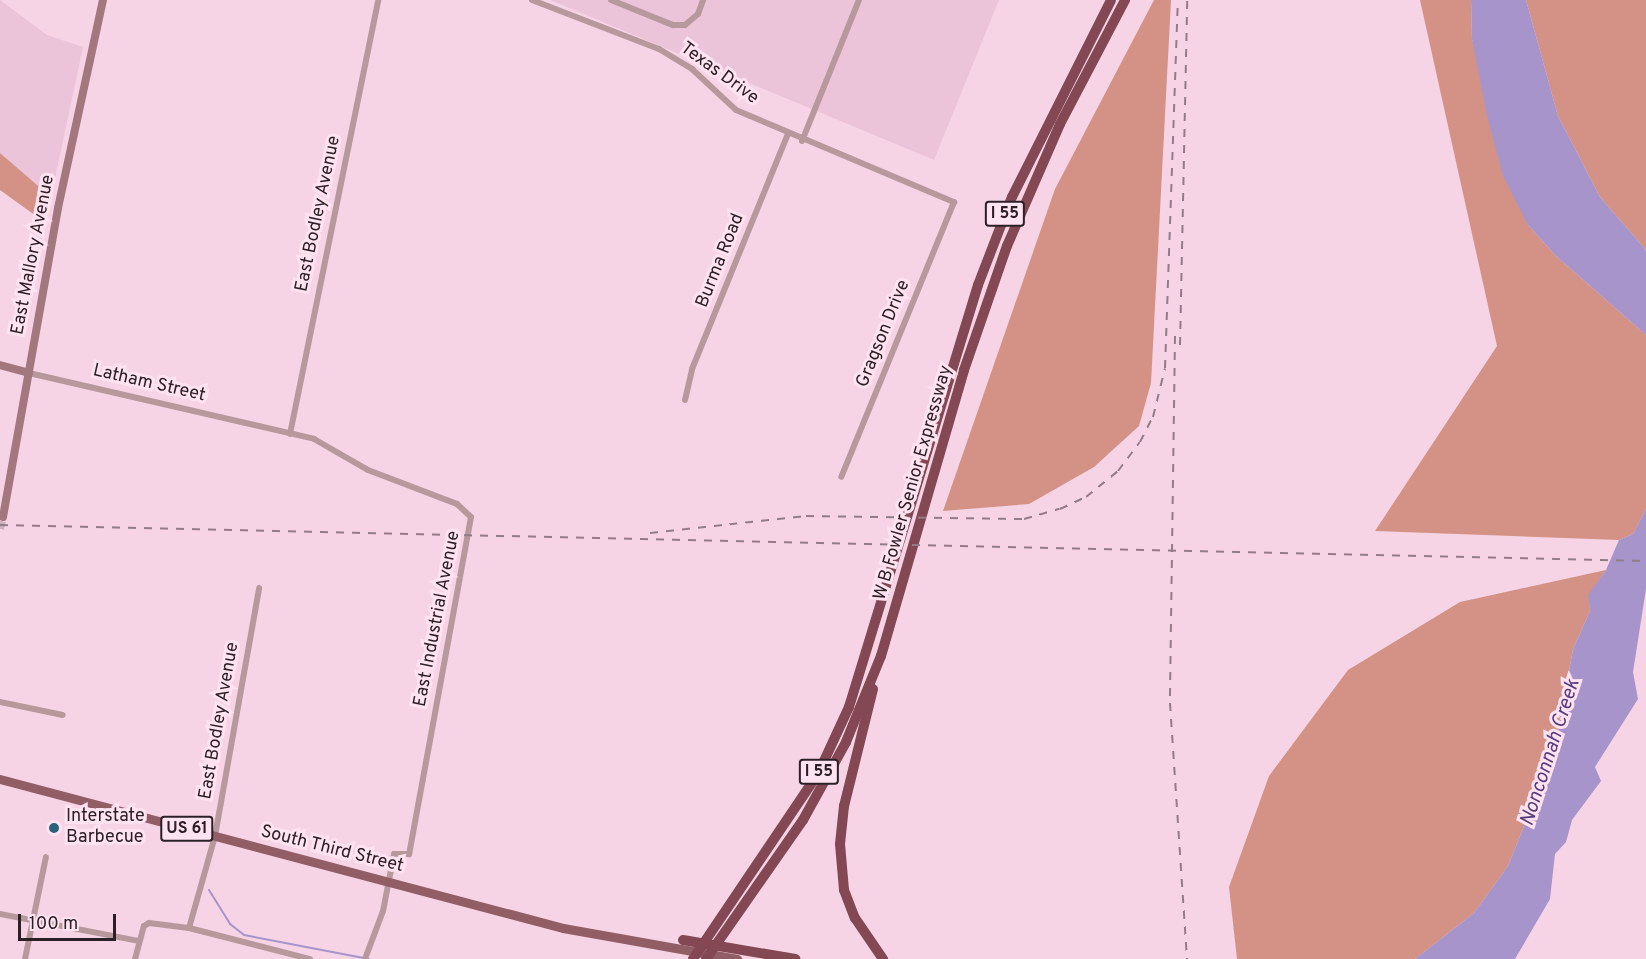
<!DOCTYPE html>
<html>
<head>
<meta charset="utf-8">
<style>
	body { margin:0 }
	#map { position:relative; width:1646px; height:959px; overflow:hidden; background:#f6d4e5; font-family:Overpass,sans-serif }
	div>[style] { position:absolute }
	.built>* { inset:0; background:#ecc4d9 }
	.forest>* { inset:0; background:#d39285 }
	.water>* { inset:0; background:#a694ca }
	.stream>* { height:2px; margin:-1px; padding:0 1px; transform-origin:1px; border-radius:1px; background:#a694ca }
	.secondary-tunnel>* { height:8px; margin-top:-4px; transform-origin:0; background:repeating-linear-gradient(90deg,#ceb0bf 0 8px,transparent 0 12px) }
	.street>* { height:6px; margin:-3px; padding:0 3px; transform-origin:3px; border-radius:3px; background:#b7999d }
	.secondary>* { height:8px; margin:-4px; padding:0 4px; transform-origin:4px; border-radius:4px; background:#a2777d }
	.primary>* { height:9px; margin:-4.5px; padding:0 4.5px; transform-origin:4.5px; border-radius:4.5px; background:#925e66 }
	.highway>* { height:10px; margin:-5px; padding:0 5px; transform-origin:5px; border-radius:5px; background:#834853 }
	.rail>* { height:2px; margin-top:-1px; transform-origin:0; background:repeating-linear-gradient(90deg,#937c88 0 8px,transparent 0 16px) }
	.dots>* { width:16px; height:16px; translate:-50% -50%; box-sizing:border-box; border:3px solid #ffe3f1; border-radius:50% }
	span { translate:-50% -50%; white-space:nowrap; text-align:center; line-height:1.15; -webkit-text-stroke:6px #ffe3f1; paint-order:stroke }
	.shield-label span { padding:2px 4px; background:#ffe3f1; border:2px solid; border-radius:4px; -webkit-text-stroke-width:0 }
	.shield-label { font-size:16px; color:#2c2027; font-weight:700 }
	.street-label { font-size:18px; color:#2c2027 }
	.poi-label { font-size:18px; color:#2c2027 }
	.left { translate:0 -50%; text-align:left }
	.water-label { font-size:20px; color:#573d80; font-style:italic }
	.scale { position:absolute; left:18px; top:914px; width:98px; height:27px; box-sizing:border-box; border:3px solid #2c2027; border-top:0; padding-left:8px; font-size:18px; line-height:21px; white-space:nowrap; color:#2c2027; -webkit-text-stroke:4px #ffe3f1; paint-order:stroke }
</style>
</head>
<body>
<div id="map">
	<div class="built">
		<i style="clip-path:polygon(0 0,47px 35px,83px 47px,51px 197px,0 153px)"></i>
		<i style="clip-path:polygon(550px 0,999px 0,934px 160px)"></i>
	</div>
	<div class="forest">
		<i style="clip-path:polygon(1154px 0,1171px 0,1151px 383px,1139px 426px,1094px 467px,1029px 504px,943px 511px,1055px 189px)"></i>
		<i style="clip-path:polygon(1420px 0,1471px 0,1472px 39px,1528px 225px,1556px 256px,1646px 335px,1646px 509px,1633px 534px,1619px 540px,1375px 531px,1497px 346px)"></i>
		<i style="clip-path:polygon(1526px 0,1646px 0,1646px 250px,1600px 197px,1558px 116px)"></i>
		<i style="clip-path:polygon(0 153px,51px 197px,43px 221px,0 190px)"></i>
		<i style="clip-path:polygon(1606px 570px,1589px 595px,1590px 611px,1573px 649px,1548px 784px,1528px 816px,1508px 866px,1474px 913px,1415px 959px,1237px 959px,1229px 887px,1269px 776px,1348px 670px,1460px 602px)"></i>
	</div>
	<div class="water">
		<i style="clip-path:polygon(1471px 0,1526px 0,1558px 116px,1600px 197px,1646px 250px,1646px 335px,1556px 256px,1528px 225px,1503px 176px,1487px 116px,1472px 39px)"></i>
		<i style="clip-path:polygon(1646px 509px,1646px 589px,1633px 672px,1638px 699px,1595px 767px,1601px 781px,1572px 820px,1566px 842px,1555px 854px,1550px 899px,1515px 959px,1415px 959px,1474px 913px,1508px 866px,1528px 816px,1548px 784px,1573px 649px,1590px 611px,1588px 595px,1606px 570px,1619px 540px,1633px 534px)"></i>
	</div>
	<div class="stream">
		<i style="left:209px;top:890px;width:40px;rotate:58deg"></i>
		<i style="left:230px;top:924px;width:18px;rotate:38deg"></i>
		<i style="left:244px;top:935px;width:127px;rotate:10.9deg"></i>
	</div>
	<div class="secondary-tunnel">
		<i style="left:0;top:529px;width:12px;rotate:-76deg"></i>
	</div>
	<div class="street">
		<i style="left:532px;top:0;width:136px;rotate:21.1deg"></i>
		<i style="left:659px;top:49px;width:39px;rotate:31deg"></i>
		<i style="left:692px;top:69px;width:60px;rotate:43deg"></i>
		<i style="left:736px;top:110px;width:237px;rotate:22.9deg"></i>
		<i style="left:954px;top:202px;width:297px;rotate:112.3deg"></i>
		<i style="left:611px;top:0;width:67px;rotate:22deg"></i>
		<i style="left:673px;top:25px;width:12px"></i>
		<i style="left:685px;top:25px;width:17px;rotate:-40deg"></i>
		<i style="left:698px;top:14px;width:15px;rotate:-70deg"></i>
		<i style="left:802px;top:141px;width:152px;rotate:-68deg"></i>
		<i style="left:29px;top:373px;width:293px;rotate:13deg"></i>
		<i style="left:314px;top:439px;width:62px;rotate:29.9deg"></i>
		<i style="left:368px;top:470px;width:95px;rotate:20.9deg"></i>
		<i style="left:457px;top:504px;width:19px;rotate:43deg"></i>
		<i style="left:471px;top:517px;width:343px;rotate:100.4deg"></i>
		<i style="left:409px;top:854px;width:15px;rotate:180deg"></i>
		<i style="left:394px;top:854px;width:58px;rotate:100.9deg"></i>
		<i style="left:383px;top:911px;width:51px;rotate:110.6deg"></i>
		<i style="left:685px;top:400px;width:32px;rotate:-77deg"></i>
		<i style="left:692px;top:369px;width:254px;rotate:-67.8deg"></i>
		<i style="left:290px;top:434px;width:443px;rotate:-78.5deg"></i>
		<i style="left:0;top:702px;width:64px;rotate:11.7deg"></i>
		<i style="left:0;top:914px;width:142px;rotate:11deg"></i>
		<i style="left:189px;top:928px;width:96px;rotate:-74.2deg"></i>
		<i style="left:215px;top:836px;width:252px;rotate:-79.9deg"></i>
		<i style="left:25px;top:959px;width:104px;rotate:-78.4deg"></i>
		<i style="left:135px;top:959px;width:34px;rotate:-75deg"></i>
		<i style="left:144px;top:926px;width:6px;rotate:-31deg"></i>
		<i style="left:149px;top:923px;width:40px;rotate:7.1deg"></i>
		<i style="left:189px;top:928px;width:125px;rotate:14.4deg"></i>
	</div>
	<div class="secondary">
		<i style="left:0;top:365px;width:30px;rotate:15deg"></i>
		<i style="left:3px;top:517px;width:314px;rotate:-79.9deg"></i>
		<i style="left:58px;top:208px;width:213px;rotate:-77.8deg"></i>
	</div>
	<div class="primary">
		<i style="left:0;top:779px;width:582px;rotate:14.82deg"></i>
		<i style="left:563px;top:928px;width:177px;rotate:10.1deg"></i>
	</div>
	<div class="highway">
		<i style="left:873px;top:689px;width:121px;rotate:103.9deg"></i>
		<i style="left:844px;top:806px;width:38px;rotate:96deg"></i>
		<i style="left:840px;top:844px;width:46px;rotate:85deg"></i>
		<i style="left:844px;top:890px;width:30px;rotate:69deg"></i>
		<i style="left:855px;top:918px;width:50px;rotate:55.7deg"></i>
		<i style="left:683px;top:940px;width:114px;rotate:9.6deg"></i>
		<i style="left:693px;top:959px;width:223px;rotate:-56deg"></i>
		<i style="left:818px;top:774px;width:74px;rotate:-65.2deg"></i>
		<i style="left:849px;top:707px;width:441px;rotate:-73deg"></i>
		<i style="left:978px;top:285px;width:94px;rotate:-68.9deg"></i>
		<i style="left:1012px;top:197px;width:220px;rotate:-63.3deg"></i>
		<i style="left:706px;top:959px;width:169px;rotate:-55.1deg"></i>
		<i style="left:803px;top:820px;width:89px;rotate:-61.1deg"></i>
		<i style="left:846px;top:742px;width:93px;rotate:-67.9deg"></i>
		<i style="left:881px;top:656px;width:298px;rotate:-73.8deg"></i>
		<i style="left:964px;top:370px;width:131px;rotate:-70.9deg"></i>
		<i style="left:1007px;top:246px;width:133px;rotate:-66.5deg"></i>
		<i style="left:1060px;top:124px;width:140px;rotate:-62.3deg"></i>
	</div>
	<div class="rail">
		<i style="left:1175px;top:336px;width:367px;rotate:90.8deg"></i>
		<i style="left:1170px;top:703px;width:257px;rotate:86.2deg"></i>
		<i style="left:1180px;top:345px;width:345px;rotate:-88.8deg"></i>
		<i style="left:0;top:525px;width:1646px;rotate:1.25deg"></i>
		<i style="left:650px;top:533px;width:157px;rotate:-6.2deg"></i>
		<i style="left:806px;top:516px;width:218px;rotate:0.8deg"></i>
		<i style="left:1024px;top:519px;width:37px;rotate:-16deg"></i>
		<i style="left:1060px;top:509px;width:29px;rotate:-25deg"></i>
		<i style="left:1086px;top:497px;width:41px;rotate:-39.1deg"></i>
		<i style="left:1118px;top:471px;width:36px;rotate:-53deg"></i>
		<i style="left:1140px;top:442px;width:28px;rotate:-63deg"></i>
		<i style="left:1153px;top:417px;width:50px;rotate:-76.2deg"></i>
		<i style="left:1165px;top:368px;width:368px;rotate:-88deg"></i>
	</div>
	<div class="dots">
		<i style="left:54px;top:828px;background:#29627b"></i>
	</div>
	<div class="shield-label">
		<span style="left:1005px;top:214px">I 55</span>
		<span style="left:819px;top:772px">I 55</span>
		<span style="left:187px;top:829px">US 61</span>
	</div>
	<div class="street-label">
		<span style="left:719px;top:74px;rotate:36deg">Texas Drive</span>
		<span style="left:319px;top:214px;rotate:-78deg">East Bodley Avenue</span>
		<span style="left:34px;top:255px;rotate:-79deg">East Mallory Avenue</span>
		<span style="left:721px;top:261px;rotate:-68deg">Burma Road</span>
		<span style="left:884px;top:334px;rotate:-68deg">Gragson Drive</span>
		<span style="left:149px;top:384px;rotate:13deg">Latham Street</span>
		<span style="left:914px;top:483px;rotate:-74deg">W B Fowler Senior Expressway</span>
		<span style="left:438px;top:619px;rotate:-79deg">East Industrial Avenue</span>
		<span style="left:220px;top:721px;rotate:-80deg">East Bodley Avenue</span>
		<span style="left:332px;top:850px;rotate:14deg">South Third Street</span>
	</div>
	<div class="poi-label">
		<span class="left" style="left:66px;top:828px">Interstate<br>Barbecue</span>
	</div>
	<div class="water-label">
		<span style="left:1551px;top:753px;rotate:-72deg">Nonconnah Creek</span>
	</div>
	<div class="scale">100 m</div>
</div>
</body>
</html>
